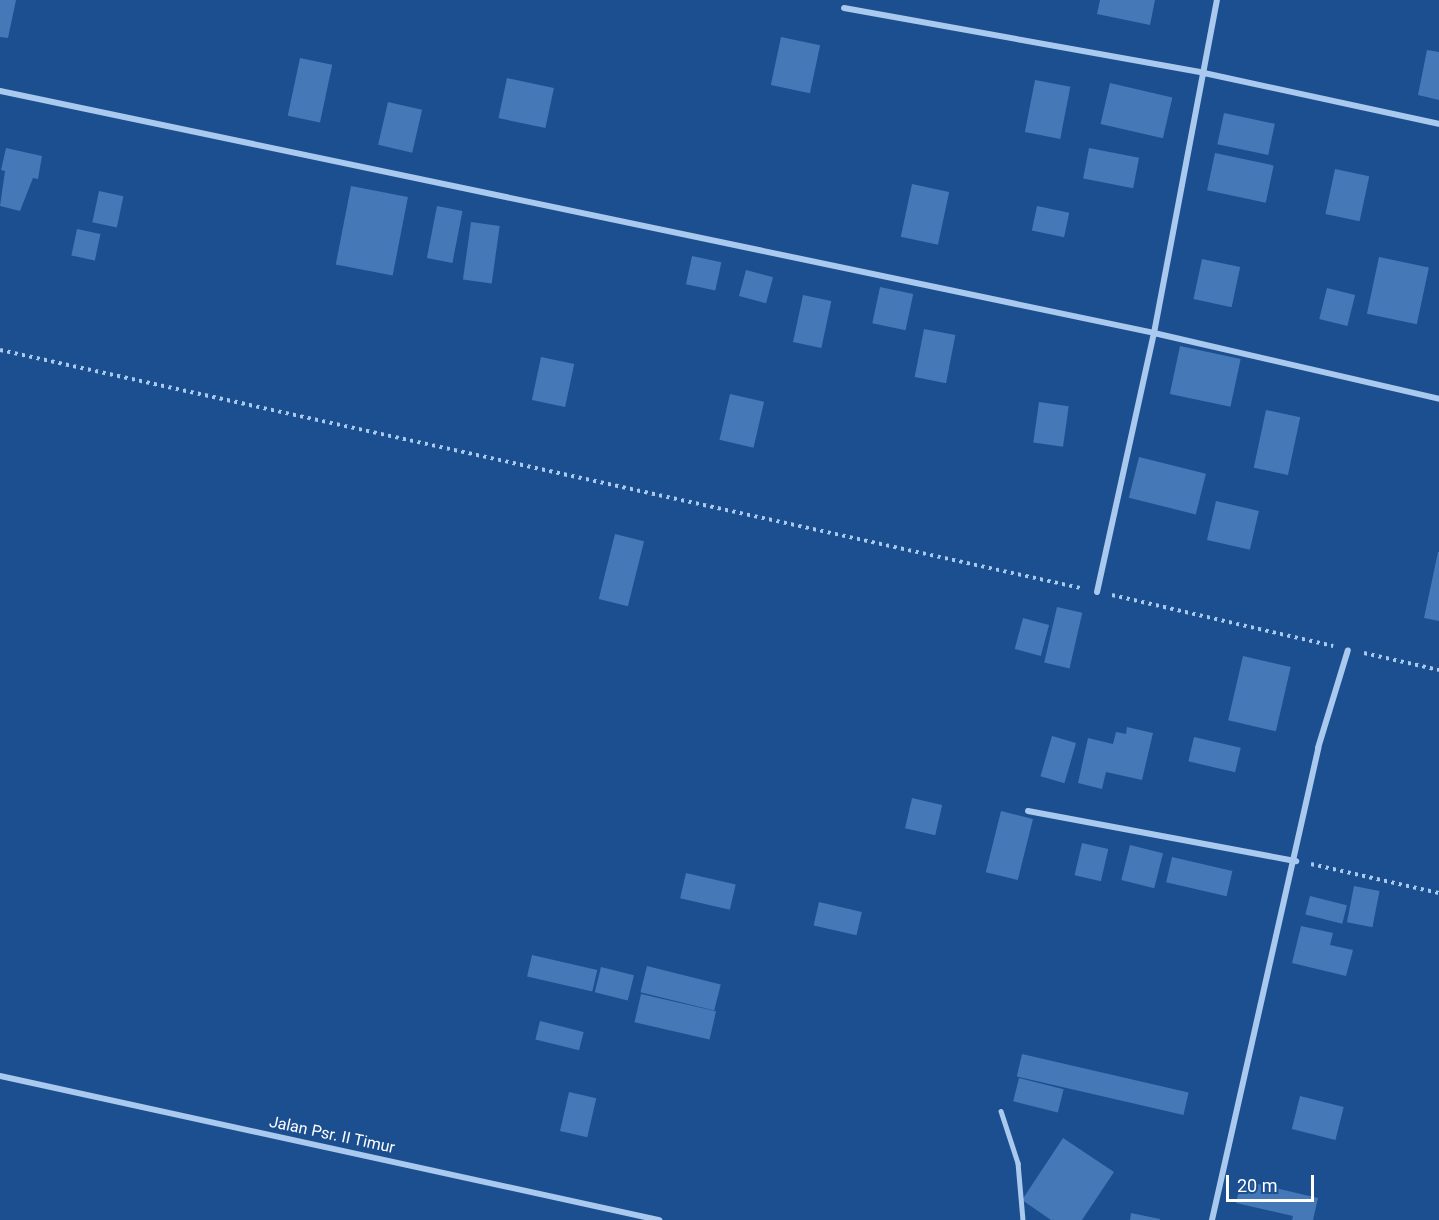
<!DOCTYPE html>
<html>
<head>
<meta charset="utf-8">
<style>
	body { margin:0 }
	#map { position:relative; width:1439px; height:1220px; overflow:hidden; background:#1b4f8f; font-family:Roboto,sans-serif }
	div>[style] { position:absolute }
	.building>* { inset:0; background:#4478b7; transform-origin:0 0 }
	.path>* { height:4px; margin-top:-2px; transform-origin:0; background:repeating-linear-gradient(90deg,#a9c9ee 0 3px,transparent 0 7.5px) }
	.lane>* { height:4.5px; margin:-2.25px; padding:0 2.25px; transform-origin:2.25px; border-radius:2.25px; background:#a9c9ee }
	.street>* { height:6px; margin:-3px; padding:0 3px; transform-origin:3px; border-radius:3px; background:#a9c9ee }
	span { translate:-50% -50%; white-space:nowrap; text-align:center; line-height:1.15; -webkit-text-stroke:5px #1b4f8f; paint-order:stroke }
	.street-label { font-size:16px; color:#fff }
	.scale { position:absolute; left:1226px; top:1175px; width:88px; height:27px; box-sizing:border-box; border:3px solid #fff; border-top:0; padding-left:8px; font-size:18px; line-height:21px; white-space:nowrap; color:#fff; -webkit-text-stroke:4px #1b4f8f; paint-order:stroke }
</style>
</head>
<body>
<div id="map">
	<div class="building">
		<i style="clip-path:polygon(0 0,16px 0,8px 38px,0 37px)"></i>
		<i style="clip-path:polygon(1100px 0,1155px 0,1150px 25px,1097px 14px)"></i>
		<i style="left:781px;top:37px;width:40px;height:49px;rotate:12deg"></i>
		<i style="clip-path:polygon(1427px 50px,1439px 52px,1439px 100px,1418px 95px)"></i>
		<i style="left:300px;top:58px;width:33px;height:59px;rotate:12deg"></i>
		<i style="left:507px;top:78px;width:48px;height:41px;rotate:12deg"></i>
		<i style="left:1035px;top:80px;width:36px;height:53px;rotate:11deg"></i>
		<i style="left:1110px;top:83px;width:64px;height:42px;rotate:13deg"></i>
		<i style="left:388px;top:102px;width:35px;height:44px;rotate:13deg"></i>
		<i style="left:1224px;top:113px;width:52px;height:32px;rotate:12deg"></i>
		<i style="clip-path:polygon(6px 148px,42px 156px,38px 179px,33px 178px,20px 211px,0 206px,5px 171px,1px 170px)"></i>
		<i style="left:1089px;top:148px;width:51px;height:31px;rotate:11deg"></i>
		<i style="left:1215px;top:153px;width:60px;height:38px;rotate:12deg"></i>
		<i style="left:1335px;top:169px;width:35px;height:46px;rotate:12deg"></i>
		<i style="left:912px;top:184px;width:38px;height:54px;rotate:12deg"></i>
		<i style="left:351px;top:186px;width:58px;height:80px;rotate:11deg"></i>
		<i style="left:99px;top:191px;width:25px;height:32px;rotate:12deg"></i>
		<i style="left:437px;top:206px;width:26px;height:53px;rotate:11deg"></i>
		<i style="left:1037px;top:206px;width:33px;height:25px;rotate:12deg"></i>
		<i style="left:471px;top:222px;width:29px;height:58px;rotate:8deg"></i>
		<i style="left:77px;top:229px;width:24px;height:27px;rotate:12deg"></i>
		<i style="left:692px;top:256px;width:30px;height:29px;rotate:12deg"></i>
		<i style="left:1379px;top:257px;width:51px;height:58px;rotate:12deg"></i>
		<i style="left:1202px;top:259px;width:39px;height:41px;rotate:12deg"></i>
		<i style="left:746px;top:270px;width:28px;height:27px;rotate:15deg"></i>
		<i style="left:880px;top:287px;width:34px;height:37px;rotate:12deg"></i>
		<i style="left:1327px;top:288px;width:29px;height:32px;rotate:14deg"></i>
		<i style="left:803px;top:295px;width:29px;height:48px;rotate:12deg"></i>
		<i style="left:924px;top:329px;width:32px;height:49px;rotate:11deg"></i>
		<i style="left:1180px;top:346px;width:62px;height:49px;rotate:12deg"></i>
		<i style="left:541px;top:357px;width:34px;height:44px;rotate:12deg"></i>
		<i style="left:730px;top:394px;width:35px;height:47px;rotate:13deg"></i>
		<i style="left:1039px;top:402px;width:30px;height:41px;rotate:8deg"></i>
		<i style="left:1266px;top:410px;width:35px;height:59px;rotate:12deg"></i>
		<i style="left:1139px;top:457px;width:69px;height:42px;rotate:14deg"></i>
		<i style="left:1216px;top:501px;width:44px;height:40px;rotate:13deg"></i>
		<i style="left:615px;top:534px;width:30px;height:67px;rotate:14deg"></i>
		<i style="clip-path:polygon(1438px 552px,1439px 552px,1439px 621px,1424px 618px)"></i>
		<i style="left:1057px;top:607px;width:26px;height:57px;rotate:13deg"></i>
		<i style="left:1023px;top:618px;width:27px;height:32px;rotate:15deg"></i>
		<i style="left:1243px;top:656px;width:49px;height:66px;rotate:13deg"></i>
		<i style="clip-path:polygon(1127px 727px,1153px 733px,1142px 780px,1106px 772px,1102px 789px,1078px 783px,1088px 738px,1113px 744px,1116px 732px,1126px 734px)"></i>
		<i style="left:1052px;top:736px;width:25px;height:42px;rotate:16deg"></i>
		<i style="left:1194px;top:737px;width:48px;height:25px;rotate:13deg"></i>
		<i style="left:912px;top:798px;width:31px;height:31px;rotate:13deg"></i>
		<i style="left:1001px;top:811px;width:33px;height:63px;rotate:14deg"></i>
		<i style="left:1082px;top:843px;width:27px;height:33px;rotate:13deg"></i>
		<i style="left:1130px;top:845px;width:34px;height:36px;rotate:14deg"></i>
		<i style="left:1172px;top:857px;width:62px;height:26px;rotate:13deg"></i>
		<i style="left:686px;top:873px;width:51px;height:26px;rotate:13deg"></i>
		<i style="left:1354px;top:886px;width:26px;height:37px;rotate:11deg"></i>
		<i style="left:1310px;top:896px;width:38px;height:19px;rotate:14deg"></i>
		<i style="left:819px;top:902px;width:44px;height:24px;rotate:13deg"></i>
		<i style="clip-path:polygon(1301px 926px,1333px 933px,1330px 945px,1353px 950px,1346px 976px,1292px 963px)"></i>
		<i style="left:532px;top:955px;width:67px;height:22px;rotate:13deg"></i>
		<i style="left:647px;top:966px;width:76px;height:27px;rotate:14deg"></i>
		<i style="left:601px;top:967px;width:34px;height:26px;rotate:14deg"></i>
		<i style="left:641px;top:994px;width:77px;height:29px;rotate:13deg"></i>
		<i style="left:540px;top:1021px;width:45px;height:19px;rotate:14deg"></i>
		<i style="left:1022px;top:1054px;width:171px;height:23px;rotate:13deg"></i>
		<i style="left:1019px;top:1078px;width:46px;height:24px;rotate:14deg"></i>
		<i style="left:569px;top:1092px;width:28px;height:40px;rotate:13deg"></i>
		<i style="left:1300px;top:1096px;width:45px;height:34px;rotate:14deg"></i>
		<i style="clip-path:polygon(1063px 1138px,1114px 1172px,1082px 1220px,1051px 1220px,1022px 1200px)"></i>
		<i style="clip-path:polygon(1241px 1180px,1318px 1198px,1313px 1220px,1292px 1220px,1293px 1216px,1236px 1203px)"></i>
		<i style="clip-path:polygon(1131px 1213px,1160px 1219px,1160px 1220px,1130px 1220px)"></i>
	</div>
	<div class="path">
		<i style="left:0;top:350px;width:1107px;rotate:12.42deg"></i>
		<i style="left:1112px;top:595px;width:227px;rotate:13deg"></i>
		<i style="left:1364px;top:653px;width:77px;rotate:12.8deg"></i>
		<i style="left:1311px;top:864px;width:131px;rotate:12.8deg"></i>
	</div>
	<div class="lane">
		<i style="left:1001px;top:1111px;width:55px;rotate:71.9deg"></i>
		<i style="left:1018px;top:1163px;width:57px;rotate:85deg"></i>
	</div>
	<div class="street">
		<i style="left:844px;top:8px;width:366px;rotate:10.2deg"></i>
		<i style="left:1204px;top:73px;width:240px;rotate:12.2deg"></i>
		<i style="left:0;top:91px;width:1179px;rotate:11.84deg"></i>
		<i style="left:1154px;top:333px;width:293px;rotate:13deg"></i>
		<i style="left:1097px;top:592px;width:265px;rotate:-77.6deg"></i>
		<i style="left:1154px;top:333px;width:339px;rotate:-79.3deg"></i>
		<i style="left:1028px;top:811px;width:273px;rotate:10.6deg"></i>
		<i style="left:0;top:1076px;width:675px;rotate:12.33deg"></i>
		<i style="left:1212px;top:1220px;width:484px;rotate:-77.3deg"></i>
		<i style="left:1318px;top:748px;width:102px;rotate:-73deg"></i>
	</div>
	<div class="street-label">
		<span style="left:332px;top:1135px;rotate:12deg">Jalan Psr. II Timur</span>
	</div>
	<div class="scale">20 m</div>
</div>
</body>
</html>
